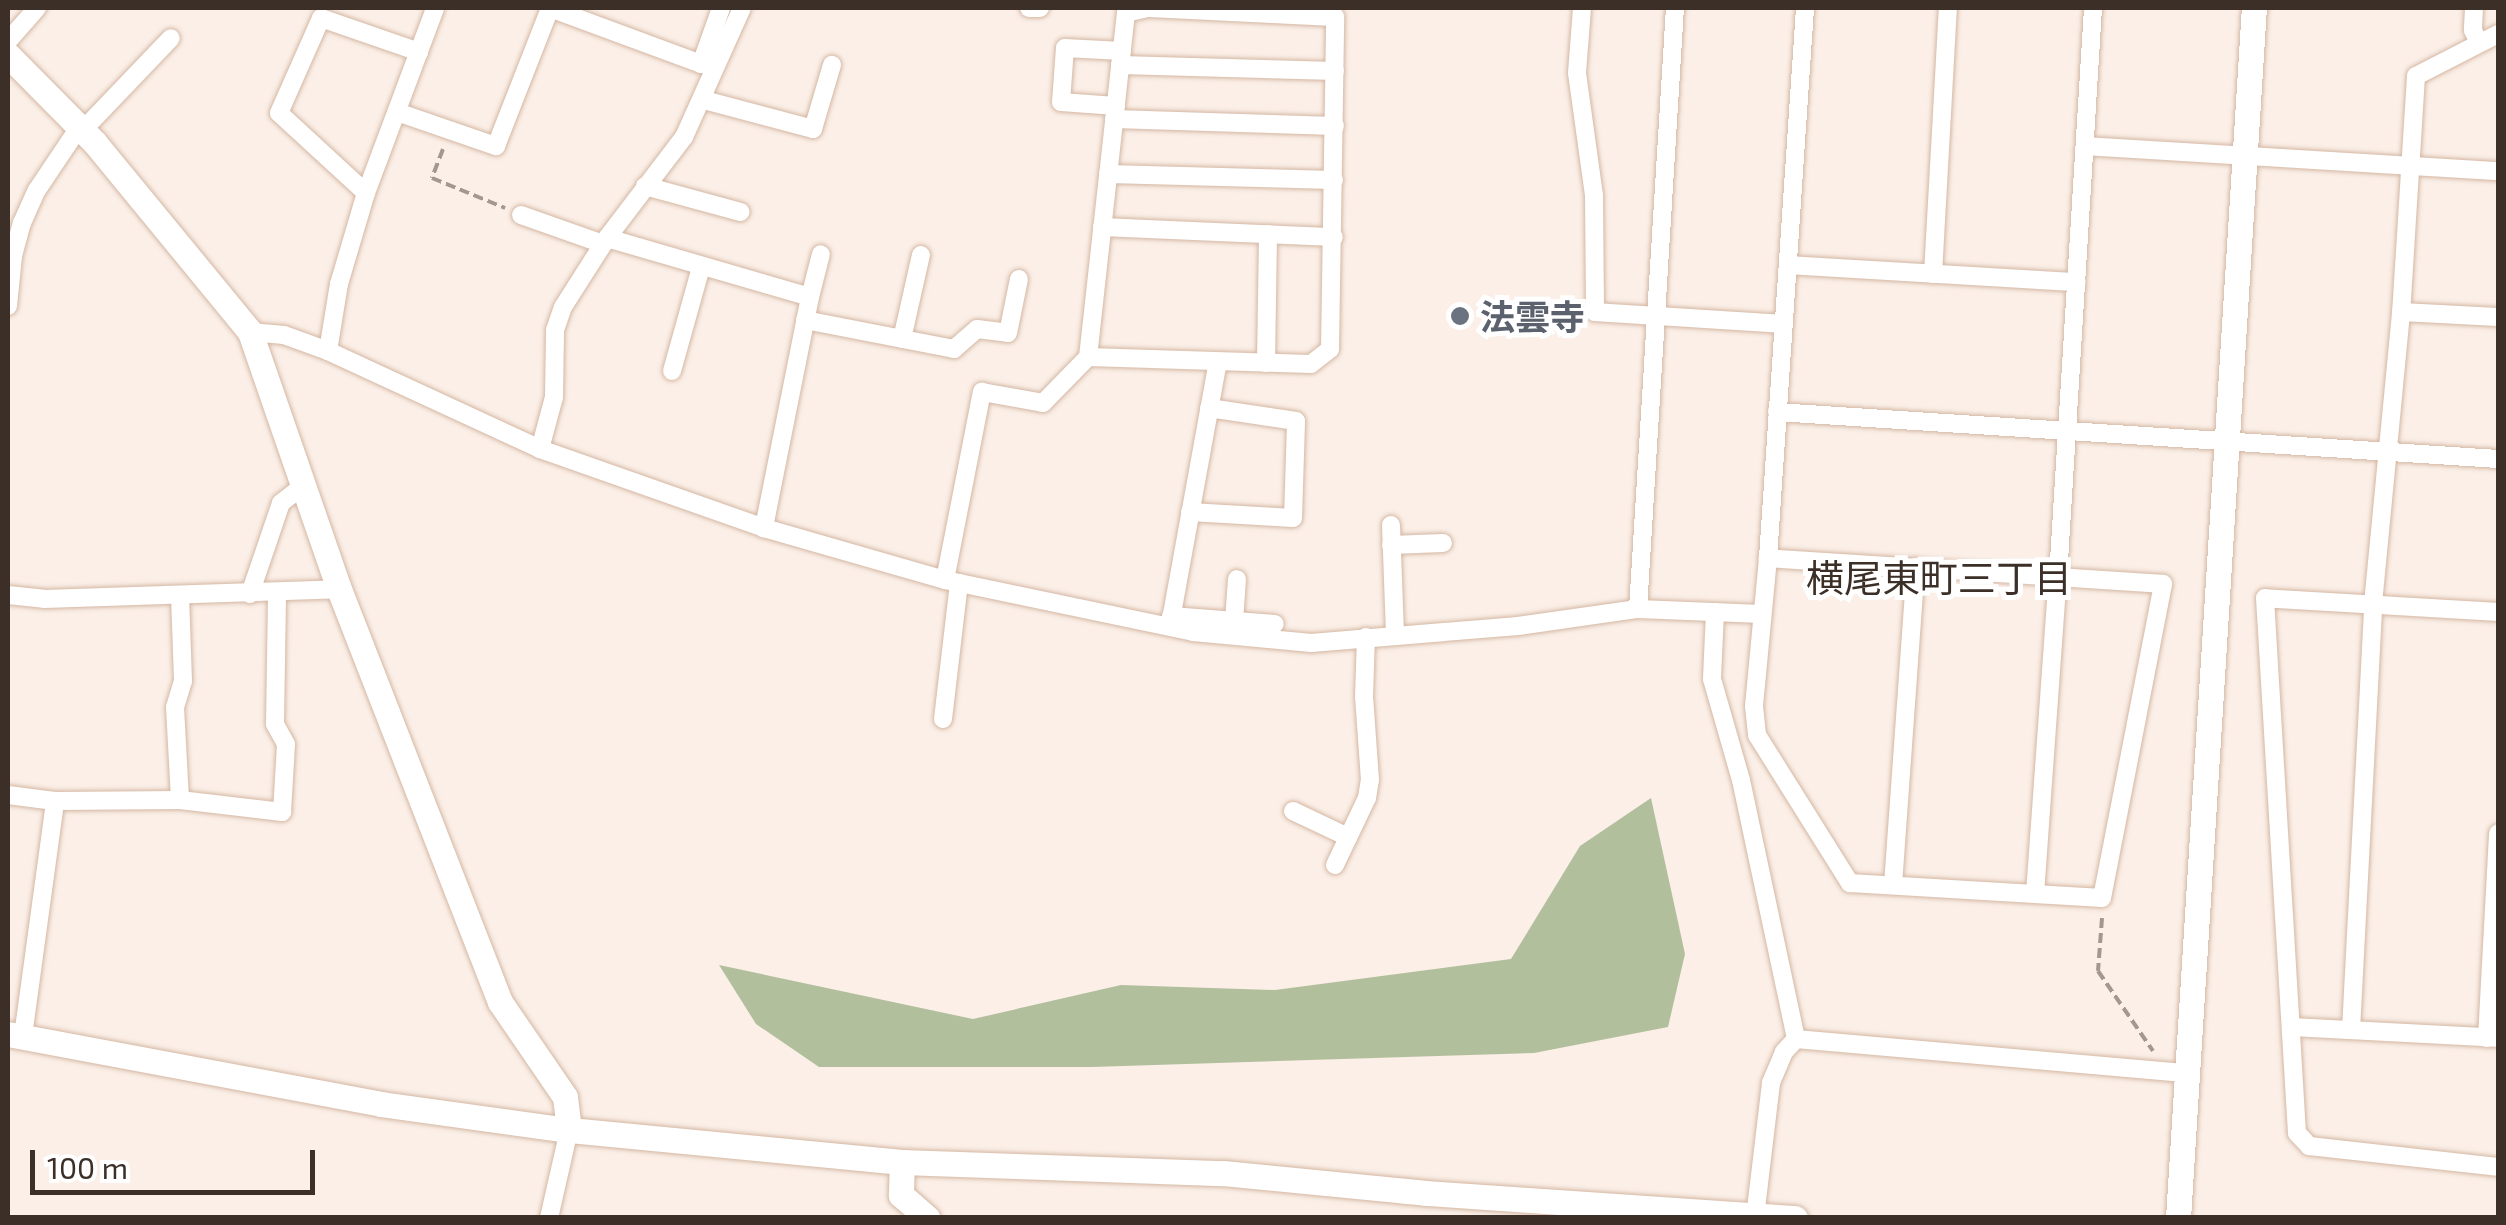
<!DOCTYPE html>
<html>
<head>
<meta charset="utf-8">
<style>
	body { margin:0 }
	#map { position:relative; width:2506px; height:1225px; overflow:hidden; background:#fbefe7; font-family:"Exo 2","Noto Sans JP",sans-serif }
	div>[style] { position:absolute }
	.forest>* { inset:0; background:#b2bf9d }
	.path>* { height:4px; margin-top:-2px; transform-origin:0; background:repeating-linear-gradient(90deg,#a3978f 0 10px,transparent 0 15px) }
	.roads { filter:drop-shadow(0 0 2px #d4b7a3) drop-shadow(0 0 2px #d4b7a3) }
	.street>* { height:18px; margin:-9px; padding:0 9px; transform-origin:9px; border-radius:9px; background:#fff }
	.secondary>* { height:25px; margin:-12.5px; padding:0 12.5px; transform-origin:12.5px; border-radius:12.5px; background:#fff }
	.dots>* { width:28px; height:28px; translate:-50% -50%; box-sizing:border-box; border:5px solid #fff; border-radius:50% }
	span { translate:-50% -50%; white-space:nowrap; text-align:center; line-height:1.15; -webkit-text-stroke:10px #fff; paint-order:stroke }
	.worship-label { font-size:35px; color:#5b616d; font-weight:700 }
	.left { translate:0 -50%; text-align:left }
	.neighbourhood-label { font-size:38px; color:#3b2f27 }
	.frame { position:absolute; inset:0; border:10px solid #3b2f27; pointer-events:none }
	.scale { position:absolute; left:30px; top:1150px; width:285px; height:45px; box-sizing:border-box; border:5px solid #3b2f27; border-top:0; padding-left:12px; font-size:30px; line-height:35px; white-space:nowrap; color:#3b2f27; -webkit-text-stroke:8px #fff; paint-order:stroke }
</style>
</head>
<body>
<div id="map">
	<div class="forest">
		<i style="clip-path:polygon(1651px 798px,1685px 954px,1668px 1027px,1534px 1053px,1092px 1067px,819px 1067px,756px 1024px,719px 965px,973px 1019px,1121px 985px,1275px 990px,1511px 959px,1580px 846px)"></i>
	</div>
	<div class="path">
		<i style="left:443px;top:149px;width:31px;rotate:111deg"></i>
		<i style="left:432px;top:178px;width:79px;rotate:22.3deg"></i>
		<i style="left:2102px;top:918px;width:53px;rotate:94.3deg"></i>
		<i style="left:2098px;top:971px;width:97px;rotate:55.5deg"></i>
	</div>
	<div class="roads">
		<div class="street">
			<i style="left:550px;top:8px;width:161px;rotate:20.3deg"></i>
			<i style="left:701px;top:64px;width:59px;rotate:-70.3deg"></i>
			<i style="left:1029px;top:8px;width:11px"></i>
			<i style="left:1582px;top:8px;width:65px;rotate:94.4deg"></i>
			<i style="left:1577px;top:73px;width:123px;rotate:82.1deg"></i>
			<i style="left:1594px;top:195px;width:117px;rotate:89.5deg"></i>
			<i style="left:1595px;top:312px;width:189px;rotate:3.6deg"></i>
			<i style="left:2474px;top:8px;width:22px;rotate:93deg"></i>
			<i style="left:2473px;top:30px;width:14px;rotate:65deg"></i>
			<i style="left:2498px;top:34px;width:92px;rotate:152.9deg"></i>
			<i style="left:2416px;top:76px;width:236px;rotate:93.6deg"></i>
			<i style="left:2401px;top:312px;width:97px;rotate:3deg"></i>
			<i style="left:8px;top:41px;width:44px;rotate:-48.7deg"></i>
			<i style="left:1120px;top:65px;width:215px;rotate:1.6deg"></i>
			<i style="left:704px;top:100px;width:113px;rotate:14.9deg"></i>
			<i style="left:813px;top:129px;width:67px;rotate:-73.5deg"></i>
			<i style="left:1116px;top:106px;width:55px;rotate:-175.8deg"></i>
			<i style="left:1061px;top:102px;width:54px;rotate:-85.8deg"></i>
			<i style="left:1065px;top:48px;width:57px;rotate:3deg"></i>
			<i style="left:397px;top:112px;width:105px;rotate:19deg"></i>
			<i style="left:496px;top:146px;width:148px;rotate:-68.6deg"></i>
			<i style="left:1114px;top:119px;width:221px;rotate:1.8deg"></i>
			<i style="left:83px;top:130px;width:127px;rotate:-46.3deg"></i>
			<i style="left:2085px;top:146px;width:414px;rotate:3.5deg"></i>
			<i style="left:1108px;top:174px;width:226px;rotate:1.5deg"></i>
			<i style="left:645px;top:186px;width:99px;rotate:15.2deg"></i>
			<i style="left:366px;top:193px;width:118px;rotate:-137.4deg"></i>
			<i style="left:279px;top:113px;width:104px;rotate:-66.1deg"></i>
			<i style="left:321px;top:18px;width:104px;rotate:19.1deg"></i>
			<i style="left:521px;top:215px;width:87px;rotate:19.5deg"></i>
			<i style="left:1102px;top:227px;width:232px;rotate:2.5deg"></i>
			<i style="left:607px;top:238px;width:211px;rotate:16.2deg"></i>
			<i style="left:810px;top:297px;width:236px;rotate:101.3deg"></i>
			<i style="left:1788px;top:265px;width:289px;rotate:3.4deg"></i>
			<i style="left:1933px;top:274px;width:266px;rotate:-86.8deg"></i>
			<i style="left:810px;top:297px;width:44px;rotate:-75.7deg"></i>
			<i style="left:8px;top:306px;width:50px;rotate:-84.3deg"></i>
			<i style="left:13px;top:256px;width:34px;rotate:-75deg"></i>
			<i style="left:22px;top:223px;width:36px;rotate:-66deg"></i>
			<i style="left:37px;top:190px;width:77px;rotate:-56.1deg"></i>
			<i style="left:805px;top:320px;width:152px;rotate:11deg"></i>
			<i style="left:954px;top:349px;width:30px;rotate:-41deg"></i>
			<i style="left:977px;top:329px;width:31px;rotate:7deg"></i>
			<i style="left:1008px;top:333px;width:55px;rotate:-78.5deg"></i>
			<i style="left:250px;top:332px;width:34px;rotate:5deg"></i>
			<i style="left:284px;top:335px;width:47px;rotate:20deg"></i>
			<i style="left:328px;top:351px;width:234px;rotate:24.8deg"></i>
			<i style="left:540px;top:449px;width:238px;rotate:19.4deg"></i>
			<i style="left:764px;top:528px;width:188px;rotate:16deg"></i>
			<i style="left:945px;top:580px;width:253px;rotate:11.8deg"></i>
			<i style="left:1193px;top:632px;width:119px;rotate:5.3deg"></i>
			<i style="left:1311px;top:643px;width:208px;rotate:-4.7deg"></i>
			<i style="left:1518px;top:626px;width:121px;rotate:-8.1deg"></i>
			<i style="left:1638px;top:609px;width:124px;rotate:2.3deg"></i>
			<i style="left:902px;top:339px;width:86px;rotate:-77.3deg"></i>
			<i style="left:328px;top:351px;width:68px;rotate:-80.7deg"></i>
			<i style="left:339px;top:284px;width:95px;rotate:-73.5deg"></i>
			<i style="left:366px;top:193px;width:197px;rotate:-69.5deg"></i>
			<i style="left:1088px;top:357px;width:223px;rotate:1.8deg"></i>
			<i style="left:1311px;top:364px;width:24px;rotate:-38deg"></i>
			<i style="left:1330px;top:349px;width:332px;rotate:-89.1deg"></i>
			<i style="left:1335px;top:17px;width:187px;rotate:-177.2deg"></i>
			<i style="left:1266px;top:363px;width:129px;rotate:-89.1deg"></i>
			<i style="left:672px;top:371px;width:108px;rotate:-74.4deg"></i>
			<i style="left:1777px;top:412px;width:723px;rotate:3.73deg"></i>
			<i style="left:540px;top:449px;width:54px;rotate:-74.9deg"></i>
			<i style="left:554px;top:397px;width:67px;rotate:-89.1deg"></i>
			<i style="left:555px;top:330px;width:24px;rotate:-71deg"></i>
			<i style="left:563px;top:307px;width:82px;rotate:-57.5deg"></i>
			<i style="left:607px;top:238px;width:127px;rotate:-52.7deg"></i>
			<i style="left:684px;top:137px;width:141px;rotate:-65.8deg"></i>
			<i style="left:1190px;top:512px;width:103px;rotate:3.3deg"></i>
			<i style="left:1293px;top:518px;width:97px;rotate:-88.2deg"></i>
			<i style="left:1296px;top:421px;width:88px;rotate:-171.5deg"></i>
			<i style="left:1391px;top:525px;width:110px;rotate:87.9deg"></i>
			<i style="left:1391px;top:545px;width:52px;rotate:-2.2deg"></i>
			<i style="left:1768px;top:558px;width:551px;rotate:-86.15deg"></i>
			<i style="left:945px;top:580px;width:192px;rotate:-78.9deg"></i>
			<i style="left:982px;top:392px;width:62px;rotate:10.2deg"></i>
			<i style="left:1043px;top:403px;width:64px;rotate:-45.6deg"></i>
			<i style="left:1088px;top:357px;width:346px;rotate:-83.7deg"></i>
			<i style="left:1126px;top:13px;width:22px;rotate:-13deg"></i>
			<i style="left:250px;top:594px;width:96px;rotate:-71.2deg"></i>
			<i style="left:281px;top:503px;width:28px;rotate:-38deg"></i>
			<i style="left:8px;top:595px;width:36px;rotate:6deg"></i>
			<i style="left:44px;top:599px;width:295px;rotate:-1.9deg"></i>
			<i style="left:180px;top:595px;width:86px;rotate:88deg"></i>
			<i style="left:183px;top:681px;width:27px;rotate:107deg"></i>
			<i style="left:175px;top:707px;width:93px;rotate:86.9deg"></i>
			<i style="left:1638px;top:609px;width:602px;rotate:-86.48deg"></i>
			<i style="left:1715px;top:612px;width:67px;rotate:92.6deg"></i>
			<i style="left:1712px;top:679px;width:105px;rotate:74deg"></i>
			<i style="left:1741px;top:780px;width:265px;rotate:78deg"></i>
			<i style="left:1796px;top:1039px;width:18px;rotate:133deg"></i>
			<i style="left:1784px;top:1052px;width:34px;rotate:113deg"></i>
			<i style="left:1771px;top:1083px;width:136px;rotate:96.8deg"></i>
			<i style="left:2498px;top:612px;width:233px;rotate:-176.6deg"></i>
			<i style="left:2265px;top:598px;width:536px;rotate:86.58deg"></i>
			<i style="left:2297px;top:1133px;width:18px;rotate:47deg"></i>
			<i style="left:2309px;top:1146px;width:190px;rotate:6.3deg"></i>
			<i style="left:1171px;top:616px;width:104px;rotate:4.4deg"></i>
			<i style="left:1234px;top:621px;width:42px;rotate:-85.9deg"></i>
			<i style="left:1170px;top:625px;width:267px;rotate:-79.7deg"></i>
			<i style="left:943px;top:719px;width:137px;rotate:-83.3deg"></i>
			<i style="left:8px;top:795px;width:47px;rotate:7.3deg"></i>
			<i style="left:55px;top:801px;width:125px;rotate:-0.5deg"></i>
			<i style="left:180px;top:800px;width:103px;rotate:6.7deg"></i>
			<i style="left:282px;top:812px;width:68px;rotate:-86.6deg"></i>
			<i style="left:286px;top:744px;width:23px;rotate:-119deg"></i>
			<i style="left:275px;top:724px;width:130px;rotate:-89.1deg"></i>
			<i style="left:1293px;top:811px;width:61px;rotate:25.3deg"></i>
			<i style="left:1335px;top:865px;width:74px;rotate:-64.5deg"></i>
			<i style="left:1367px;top:798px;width:18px;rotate:-81deg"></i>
			<i style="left:1370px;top:780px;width:83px;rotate:-94.1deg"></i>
			<i style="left:1364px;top:697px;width:60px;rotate:-88.1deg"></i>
			<i style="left:1893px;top:885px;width:319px;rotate:-85.9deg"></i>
			<i style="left:2035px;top:894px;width:318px;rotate:-85.9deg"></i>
			<i style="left:2058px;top:577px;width:291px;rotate:-176.3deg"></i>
			<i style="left:1768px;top:558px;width:149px;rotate:95.4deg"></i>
			<i style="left:1754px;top:706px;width:29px;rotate:84deg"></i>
			<i style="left:1757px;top:735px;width:175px;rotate:57.9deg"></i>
			<i style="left:1850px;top:883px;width:252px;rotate:3.4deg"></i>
			<i style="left:2102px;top:898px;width:320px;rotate:-79deg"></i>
			<i style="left:2163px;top:584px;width:105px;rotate:-176.2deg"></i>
			<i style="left:2058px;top:577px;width:570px;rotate:-86.48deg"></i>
			<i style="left:2291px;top:1027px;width:207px;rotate:3deg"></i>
			<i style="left:2351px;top:1030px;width:427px;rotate:-87deg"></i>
			<i style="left:2373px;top:604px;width:293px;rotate:-84.5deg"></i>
			<i style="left:23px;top:1036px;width:237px;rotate:-82.2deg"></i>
			<i style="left:2487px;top:1038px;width:205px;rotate:-86.9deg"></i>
			<i style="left:1796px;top:1039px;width:392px;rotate:5deg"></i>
			<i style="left:549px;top:1218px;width:90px;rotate:-77.2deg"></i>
		</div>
		<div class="secondary">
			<i style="left:8px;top:55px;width:124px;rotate:45.3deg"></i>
			<i style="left:95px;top:143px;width:244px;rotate:50.6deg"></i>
			<i style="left:250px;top:332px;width:272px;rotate:70.9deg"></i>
			<i style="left:339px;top:589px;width:443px;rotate:68.7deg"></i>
			<i style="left:500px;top:1002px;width:115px;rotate:55.6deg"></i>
			<i style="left:565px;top:1097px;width:33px;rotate:83deg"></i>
			<i style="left:8px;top:1034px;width:380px;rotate:10.6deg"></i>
			<i style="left:381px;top:1104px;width:190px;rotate:7.9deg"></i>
			<i style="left:569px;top:1130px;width:335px;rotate:5.5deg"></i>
			<i style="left:902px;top:1162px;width:321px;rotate:2deg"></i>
			<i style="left:1223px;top:1173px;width:204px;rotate:5.6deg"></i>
			<i style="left:1426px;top:1193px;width:370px;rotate:3.9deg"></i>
			<i style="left:902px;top:1162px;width:33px;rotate:92deg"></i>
			<i style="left:901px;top:1195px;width:35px;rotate:41deg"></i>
			<i style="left:2178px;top:1218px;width:1212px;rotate:-86.41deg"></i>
		</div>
	</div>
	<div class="dots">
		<i style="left:1460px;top:316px;background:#6b7280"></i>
	</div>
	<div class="worship-label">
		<span class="left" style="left:1480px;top:316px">法雲寺</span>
	</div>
	<div class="neighbourhood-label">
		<span style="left:1939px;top:578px">横尾東町三丁目</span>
	</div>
	<div class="frame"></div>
	<div class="scale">100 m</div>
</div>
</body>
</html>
